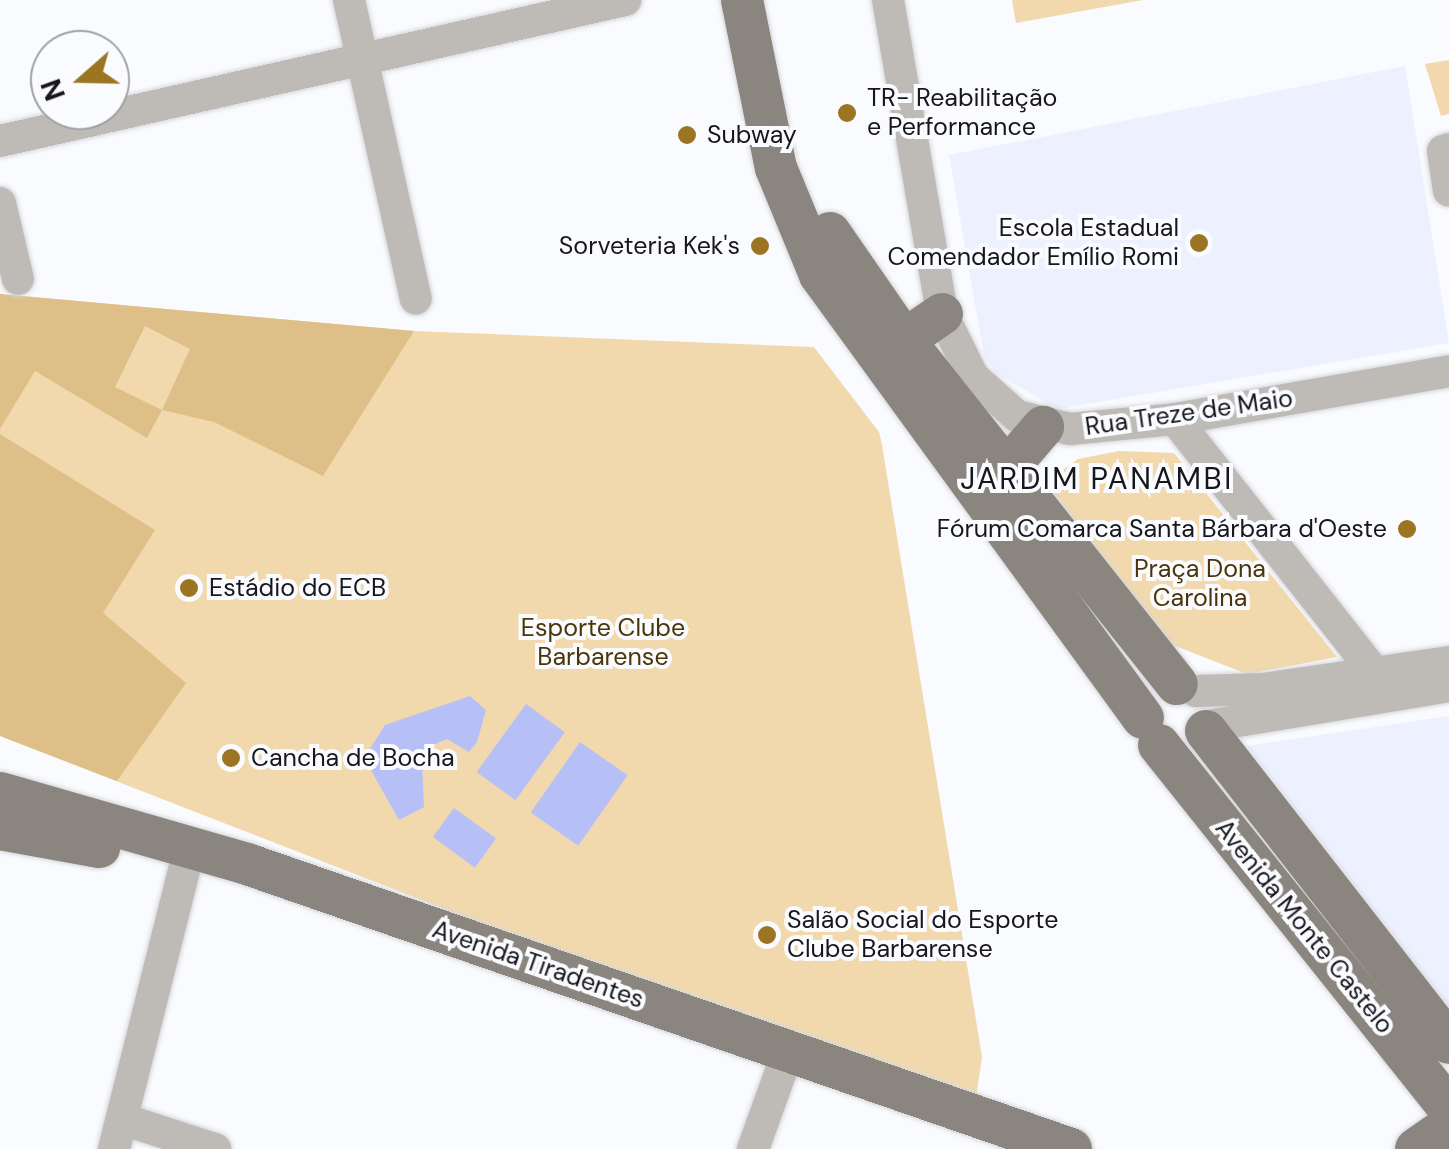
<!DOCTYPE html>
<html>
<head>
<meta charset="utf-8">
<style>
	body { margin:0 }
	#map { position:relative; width:1449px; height:1149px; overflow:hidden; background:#fafbff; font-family:"DM Sans",sans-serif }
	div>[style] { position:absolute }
	.built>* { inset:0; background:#edf0fe }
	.green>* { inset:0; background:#f1d9ad }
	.forest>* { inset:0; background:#debf88 }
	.water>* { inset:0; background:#b7bff7; transform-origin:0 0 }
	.roads { filter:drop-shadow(0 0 2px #d6d7db) drop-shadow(0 0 2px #d6d7db) }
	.minor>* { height:32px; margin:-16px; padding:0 16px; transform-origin:16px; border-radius:16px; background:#bebbb7 }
	.major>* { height:42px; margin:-21px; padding:0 21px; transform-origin:21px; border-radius:21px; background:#8a867f }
	.dots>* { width:28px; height:28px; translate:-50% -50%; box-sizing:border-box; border:5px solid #fafbff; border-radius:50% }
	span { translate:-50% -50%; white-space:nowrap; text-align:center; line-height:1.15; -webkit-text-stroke:8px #fafbff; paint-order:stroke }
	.poi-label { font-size:25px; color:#17171b }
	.left { translate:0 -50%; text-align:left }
	.right { translate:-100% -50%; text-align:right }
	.street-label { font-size:25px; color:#17171b }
	.park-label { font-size:25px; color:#4a3507 }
	.quarter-label { font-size:30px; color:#17171b; letter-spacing:2.5px }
	.north { position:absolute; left:30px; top:30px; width:100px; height:100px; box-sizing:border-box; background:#fafbff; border:2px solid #9fa0a4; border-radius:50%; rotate:250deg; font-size:28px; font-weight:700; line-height:40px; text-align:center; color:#17171b }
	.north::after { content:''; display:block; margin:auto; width:35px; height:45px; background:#9c7522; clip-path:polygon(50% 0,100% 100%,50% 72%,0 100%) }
</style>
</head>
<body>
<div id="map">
	<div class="built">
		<i style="clip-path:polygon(1405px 66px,1449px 343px,1057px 409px,996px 373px,984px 356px,949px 155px)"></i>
		<i style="clip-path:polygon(1449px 716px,1449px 1008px,1247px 746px)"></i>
	</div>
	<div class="green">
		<i style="clip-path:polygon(1012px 0,1143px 0,1016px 23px)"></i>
		<i style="clip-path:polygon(1449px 60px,1449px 114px,1441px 116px,1425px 64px)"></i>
		<i style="clip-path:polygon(0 294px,414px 331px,814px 347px,879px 432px,882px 445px,982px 1057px,976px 1098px,627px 980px,0 736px)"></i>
		<i style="clip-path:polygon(1119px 451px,1174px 453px,1337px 657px,1247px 674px,1165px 642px,1054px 494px,1057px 474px,1078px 459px)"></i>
	</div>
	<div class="forest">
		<i style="clip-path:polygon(evenodd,0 294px,154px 308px,414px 331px,323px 476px,214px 422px,162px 410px,147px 438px,35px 371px,0 429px,0 294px,145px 326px,190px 349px,162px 410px,115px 387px,145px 326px)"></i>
		<i style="clip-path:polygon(0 434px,155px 530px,103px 613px,186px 683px,117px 781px,0 736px)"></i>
	</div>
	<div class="water">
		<i style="clip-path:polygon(470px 696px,486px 710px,477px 742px,469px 752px,447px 739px,433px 745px,422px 762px,424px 807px,399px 820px,364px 758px,385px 725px)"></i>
		<i style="left:526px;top:704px;width:48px;height:84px;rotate:36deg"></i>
		<i style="left:580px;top:742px;width:58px;height:86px;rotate:35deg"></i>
		<i style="left:454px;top:808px;width:52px;height:36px;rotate:36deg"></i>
	</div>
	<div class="roads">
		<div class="minor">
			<i style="left:349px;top:0;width:306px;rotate:77.4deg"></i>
			<i style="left:888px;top:0;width:319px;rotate:80.2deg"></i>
			<i style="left:942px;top:314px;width:70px;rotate:63.8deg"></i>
			<i style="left:973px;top:377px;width:59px;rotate:41.6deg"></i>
			<i style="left:1017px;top:416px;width:55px;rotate:13.8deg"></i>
			<i style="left:1070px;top:429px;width:105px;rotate:-5.4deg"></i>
			<i style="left:1175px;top:419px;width:278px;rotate:-9.9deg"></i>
			<i style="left:0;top:141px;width:641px;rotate:-12.71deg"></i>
			<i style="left:1449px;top:149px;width:6px;rotate:162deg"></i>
			<i style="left:1443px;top:151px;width:40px;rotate:81.5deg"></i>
			<i style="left:0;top:203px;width:78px;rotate:76.7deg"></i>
			<i style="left:1175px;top:419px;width:351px;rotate:51.8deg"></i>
			<i style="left:1196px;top:691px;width:66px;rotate:-1.7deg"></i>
			<i style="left:1262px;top:689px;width:189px;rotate:-8.2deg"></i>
			<i style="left:1208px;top:726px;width:244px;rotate:-9.4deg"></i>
			<i style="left:122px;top:1119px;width:98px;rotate:17.9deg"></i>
			<i style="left:114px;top:1149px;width:311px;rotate:-75.9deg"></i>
			<i style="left:753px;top:1149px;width:103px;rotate:-70.2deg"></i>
		</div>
		<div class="major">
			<i style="left:742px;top:0;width:171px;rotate:78.6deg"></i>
			<i style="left:776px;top:168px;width:116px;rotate:67.6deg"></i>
			<i style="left:820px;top:275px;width:548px;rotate:53.9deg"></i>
			<i style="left:830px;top:233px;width:130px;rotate:55.3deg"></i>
			<i style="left:904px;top:340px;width:439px;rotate:51.6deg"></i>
			<i style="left:904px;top:340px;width:46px;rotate:-34.4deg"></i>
			<i style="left:1006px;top:470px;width:57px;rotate:-49.3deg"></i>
			<i style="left:1206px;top:731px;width:395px;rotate:52.1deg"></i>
			<i style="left:1159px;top:745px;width:465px;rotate:51.4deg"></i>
			<i style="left:0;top:793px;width:257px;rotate:16deg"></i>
			<i style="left:247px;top:864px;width:872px;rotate:19.08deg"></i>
			<i style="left:0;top:829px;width:101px;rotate:10.3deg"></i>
			<i style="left:1416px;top:1149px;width:40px;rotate:-34.9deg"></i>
		</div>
	</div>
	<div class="dots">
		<i style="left:847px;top:113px;background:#9c7522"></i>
		<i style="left:687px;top:135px;background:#9c7522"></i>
		<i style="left:1199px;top:243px;background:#9c7522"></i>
		<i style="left:760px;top:246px;background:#9c7522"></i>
		<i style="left:1407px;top:529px;background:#9c7522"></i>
		<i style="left:189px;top:588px;background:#9c7522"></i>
		<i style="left:231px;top:758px;background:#9c7522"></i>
		<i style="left:767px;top:935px;background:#9c7522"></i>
	</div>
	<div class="poi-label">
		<span class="left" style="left:867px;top:113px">TR- Reabilitação<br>e Performance</span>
		<span class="left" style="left:707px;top:135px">Subway</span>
		<span class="right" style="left:1179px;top:243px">Escola Estadual<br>Comendador Emílio Romi</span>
		<span class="right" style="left:740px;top:246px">Sorveteria Kek's</span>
		<span class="right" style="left:1387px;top:529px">Fórum Comarca Santa Bárbara d'Oeste</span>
		<span class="left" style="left:209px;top:588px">Estádio do ECB</span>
		<span class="left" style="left:251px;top:758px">Cancha de Bocha</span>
		<span class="left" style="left:787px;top:935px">Salão Social do Esporte<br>Clube Barbarense</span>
	</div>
	<div class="street-label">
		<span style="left:1189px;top:413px;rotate:-8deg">Rua Treze de Maio</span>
		<span style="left:1304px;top:927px;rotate:51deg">Avenida Monte Castelo</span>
		<span style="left:538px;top:965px;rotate:19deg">Avenida Tiradentes</span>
	</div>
	<div class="park-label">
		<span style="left:1200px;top:584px">Praça Dona<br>Carolina</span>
		<span style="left:603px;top:643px">Esporte Clube<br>Barbarense</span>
	</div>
	<div class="quarter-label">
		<span style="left:1097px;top:479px">JARDIM PANAMBI</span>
	</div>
	<div class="north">N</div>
</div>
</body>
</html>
